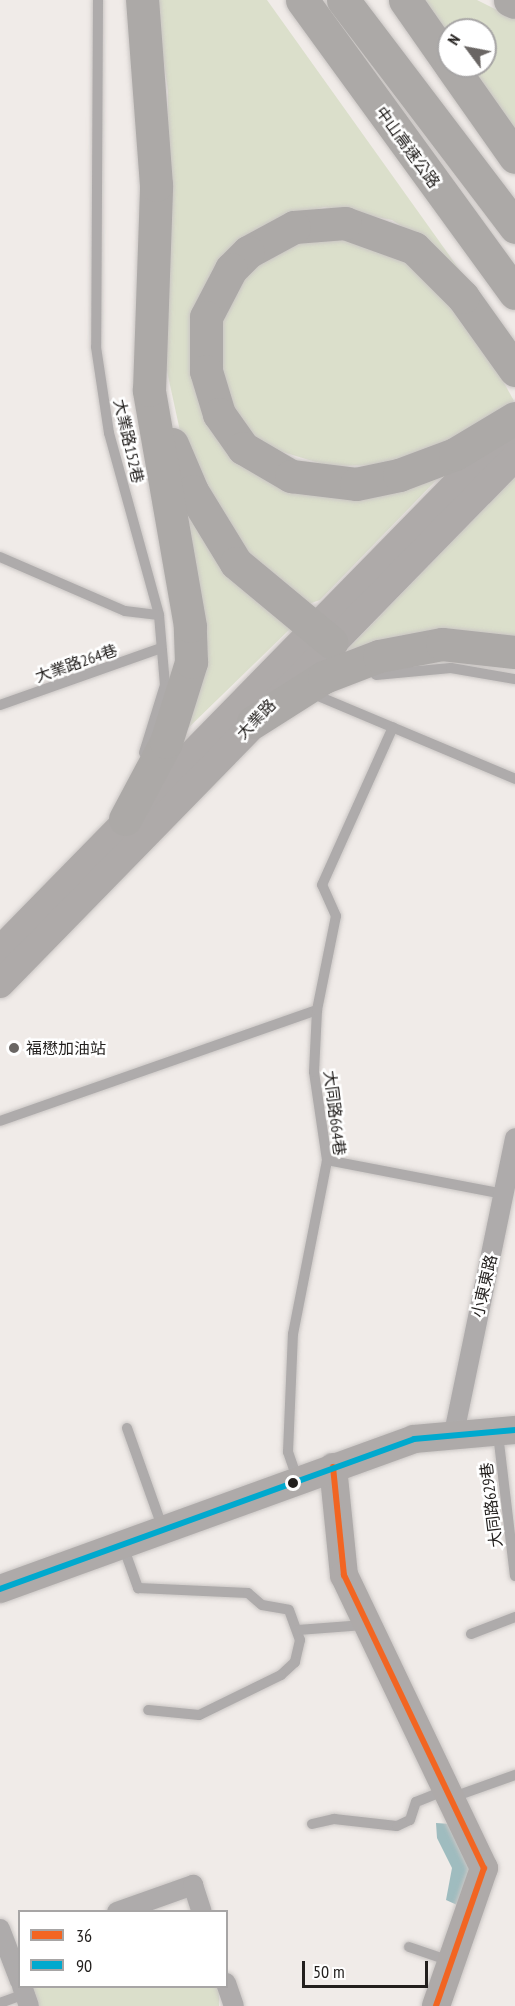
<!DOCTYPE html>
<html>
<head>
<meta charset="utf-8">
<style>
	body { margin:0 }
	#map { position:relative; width:515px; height:2006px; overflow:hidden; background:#f0ebe8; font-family:"PT Sans Narrow","Noto Sans TC",sans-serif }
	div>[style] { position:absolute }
	.green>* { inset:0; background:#dbdfcb; transform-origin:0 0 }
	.water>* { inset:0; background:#9fbcbf }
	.roads { filter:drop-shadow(0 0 2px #cac6c4) drop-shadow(0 0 2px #cac6c4) }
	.lane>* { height:10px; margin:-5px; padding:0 5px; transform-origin:5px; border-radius:5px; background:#aeabab }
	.street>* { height:20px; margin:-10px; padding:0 10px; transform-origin:10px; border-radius:10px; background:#aeabab }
	.secondary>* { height:28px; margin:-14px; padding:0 14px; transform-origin:14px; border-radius:14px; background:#aeaaa9 }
	.highway>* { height:33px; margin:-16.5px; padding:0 16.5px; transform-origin:16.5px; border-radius:16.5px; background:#aca9a7 }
	.bus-1>* { height:6px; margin:-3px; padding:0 3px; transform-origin:3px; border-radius:3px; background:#f26522 }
	.bus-2>* { height:6px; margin:-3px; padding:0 3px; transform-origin:3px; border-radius:3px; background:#00a9ce }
	.dots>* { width:16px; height:16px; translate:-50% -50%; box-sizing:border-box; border:3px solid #fff; border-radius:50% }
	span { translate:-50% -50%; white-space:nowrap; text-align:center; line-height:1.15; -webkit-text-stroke:5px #fff; paint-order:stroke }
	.street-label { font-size:16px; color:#221f1d }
	.poi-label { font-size:16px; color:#221f1d }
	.left { translate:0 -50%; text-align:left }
	.legend { position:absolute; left:18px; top:1910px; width:210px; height:78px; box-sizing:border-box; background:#fff; border:2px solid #a7a5a5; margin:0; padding:8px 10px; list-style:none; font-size:18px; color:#221f1d }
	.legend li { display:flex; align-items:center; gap:12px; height:30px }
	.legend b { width:30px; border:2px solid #a7a5a5 }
	.north { position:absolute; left:437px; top:18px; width:60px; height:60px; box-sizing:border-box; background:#fff; border:2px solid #a7a5a5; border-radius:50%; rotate:302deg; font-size:16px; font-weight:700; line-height:24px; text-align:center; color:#221f1d }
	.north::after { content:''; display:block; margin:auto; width:21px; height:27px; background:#6a6664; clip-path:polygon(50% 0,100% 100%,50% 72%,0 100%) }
	.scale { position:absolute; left:302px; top:1961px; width:126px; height:27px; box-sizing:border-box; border:3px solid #221f1d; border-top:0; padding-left:8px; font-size:18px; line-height:21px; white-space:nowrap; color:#221f1d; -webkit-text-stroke:4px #fff; paint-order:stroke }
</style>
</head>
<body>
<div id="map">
	<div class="green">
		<i style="clip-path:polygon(155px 0,267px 0,474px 290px,439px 251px,392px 220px,324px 207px,267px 226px,219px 258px,199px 379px,271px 479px,447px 469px,320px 600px,303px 606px,245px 550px,185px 454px,165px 362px,168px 91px)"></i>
		<i style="clip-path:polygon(425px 0,477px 0,515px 19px,515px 132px,470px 66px,485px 66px,485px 30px,449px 30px,449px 36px)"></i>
		<i style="clip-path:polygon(300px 232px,361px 238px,414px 259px,476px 331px,514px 401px,439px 449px,387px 465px,329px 466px,266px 447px,234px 416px,218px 371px,222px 310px,251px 261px)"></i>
		<i style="clip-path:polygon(515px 476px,515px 644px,412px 637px,347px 650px)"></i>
		<i style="clip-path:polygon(195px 521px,255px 600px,291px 628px,183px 733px,187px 522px)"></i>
		<i style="left:33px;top:1987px;width:186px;height:20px"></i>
	</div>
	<div class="water">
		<i style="clip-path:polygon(436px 1823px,451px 1824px,471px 1867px,466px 1909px,446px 1900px,452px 1868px,437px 1838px)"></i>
	</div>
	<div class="roads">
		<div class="lane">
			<i style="left:98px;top:0;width:347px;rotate:90.3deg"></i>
			<i style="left:96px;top:347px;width:87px;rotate:81.4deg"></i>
			<i style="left:109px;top:433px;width:189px;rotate:74.6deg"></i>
			<i style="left:159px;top:615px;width:70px;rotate:85.1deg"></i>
			<i style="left:165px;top:685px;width:71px;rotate:107.2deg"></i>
			<i style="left:0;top:557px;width:136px;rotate:23.4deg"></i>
			<i style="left:125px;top:611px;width:34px;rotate:7deg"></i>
			<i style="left:376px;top:675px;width:75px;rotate:-5.3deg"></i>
			<i style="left:451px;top:668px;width:65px;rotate:9.8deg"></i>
			<i style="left:318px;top:696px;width:214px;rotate:22.8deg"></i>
			<i style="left:0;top:705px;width:171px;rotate:-19.5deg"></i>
			<i style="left:0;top:1121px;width:336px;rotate:-19.3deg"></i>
			<i style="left:327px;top:1160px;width:180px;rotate:10.9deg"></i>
			<i style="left:127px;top:1428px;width:107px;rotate:70.4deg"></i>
			<i style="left:498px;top:1434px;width:143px;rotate:83.2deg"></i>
			<i style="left:298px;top:1481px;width:31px;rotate:-109deg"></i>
			<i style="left:288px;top:1452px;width:118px;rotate:-87.6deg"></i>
			<i style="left:293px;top:1334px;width:177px;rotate:-78.9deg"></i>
			<i style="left:327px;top:1160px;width:89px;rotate:-98.4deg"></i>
			<i style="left:314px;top:1072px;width:62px;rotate:-87.2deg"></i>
			<i style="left:317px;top:1010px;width:96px;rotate:-78.6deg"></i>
			<i style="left:336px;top:916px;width:34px;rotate:-114deg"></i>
			<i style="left:322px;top:885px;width:173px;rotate:-65.8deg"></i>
			<i style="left:123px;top:1546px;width:45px;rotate:70.3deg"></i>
			<i style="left:138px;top:1588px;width:110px;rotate:2.6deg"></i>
			<i style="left:248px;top:1593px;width:18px;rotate:41deg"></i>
			<i style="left:262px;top:1605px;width:27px;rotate:10deg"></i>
			<i style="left:289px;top:1610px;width:32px;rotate:70deg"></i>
			<i style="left:300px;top:1640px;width:23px;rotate:103deg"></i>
			<i style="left:295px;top:1662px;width:19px;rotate:137deg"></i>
			<i style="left:281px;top:1675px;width:91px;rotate:154deg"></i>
			<i style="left:199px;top:1715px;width:51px;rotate:-174.4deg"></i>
			<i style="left:298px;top:1630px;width:66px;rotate:-4.3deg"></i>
			<i style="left:471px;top:1634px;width:47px;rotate:-21.1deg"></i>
			<i style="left:453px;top:1797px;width:66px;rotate:-19.5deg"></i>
			<i style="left:312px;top:1824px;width:23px;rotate:-13deg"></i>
			<i style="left:334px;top:1819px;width:63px;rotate:6.3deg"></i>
			<i style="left:397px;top:1826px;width:14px;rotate:-25deg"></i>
			<i style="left:410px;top:1820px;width:19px;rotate:-72deg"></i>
			<i style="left:416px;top:1802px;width:32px;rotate:-22deg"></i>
			<i style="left:409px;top:1947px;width:43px;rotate:18.9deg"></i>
			<i style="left:0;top:2003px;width:27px;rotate:-20deg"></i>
		</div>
		<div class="street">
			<i style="left:454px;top:1433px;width:301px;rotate:-78.3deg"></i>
			<i style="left:117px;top:1912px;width:81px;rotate:-19.6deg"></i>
			<i style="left:193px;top:1885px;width:28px;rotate:72deg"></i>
			<i style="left:0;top:1929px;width:56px;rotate:69deg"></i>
			<i style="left:226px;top:1983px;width:24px;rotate:71deg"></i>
			<i style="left:22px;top:1986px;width:21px;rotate:71deg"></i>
		</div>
		<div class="secondary">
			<i style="left:0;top:950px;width:730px;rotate:-45.61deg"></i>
			<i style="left:0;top:984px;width:737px;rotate:-45.66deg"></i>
			<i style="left:333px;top:1467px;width:109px;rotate:84.2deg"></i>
			<i style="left:344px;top:1575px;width:325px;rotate:64.5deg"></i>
			<i style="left:484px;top:1868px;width:146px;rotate:109.2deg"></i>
			<i style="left:0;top:1589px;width:440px;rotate:-19.9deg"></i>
			<i style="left:414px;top:1439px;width:101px;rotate:-5.1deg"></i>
		</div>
		<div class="highway">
			<i style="left:302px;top:0;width:362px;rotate:54deg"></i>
			<i style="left:343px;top:0;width:285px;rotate:52.8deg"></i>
			<i style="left:405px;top:0;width:77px;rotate:55.1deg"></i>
			<i style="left:510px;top:0;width:5px;rotate:22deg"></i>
			<i style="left:451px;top:66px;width:111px;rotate:54.9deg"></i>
			<i style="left:515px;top:370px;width:90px;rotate:-125.5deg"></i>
			<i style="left:463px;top:297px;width:69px;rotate:-135deg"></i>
			<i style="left:414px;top:248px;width:73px;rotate:-160.1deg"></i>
			<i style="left:345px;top:223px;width:51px;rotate:175.5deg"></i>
			<i style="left:294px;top:227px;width:52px;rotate:151.5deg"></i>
			<i style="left:248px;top:252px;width:24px;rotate:135deg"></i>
			<i style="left:231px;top:269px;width:54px;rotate:117.5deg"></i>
			<i style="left:206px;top:317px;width:54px;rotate:90deg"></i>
			<i style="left:206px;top:371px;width:45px;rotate:73.2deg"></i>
			<i style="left:219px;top:414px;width:42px;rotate:54.8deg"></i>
			<i style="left:243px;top:448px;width:56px;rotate:30.3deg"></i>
			<i style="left:291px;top:476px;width:65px;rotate:7deg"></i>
			<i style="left:356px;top:484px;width:44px;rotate:-11.8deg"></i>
			<i style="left:399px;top:475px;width:60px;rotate:-20.6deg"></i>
			<i style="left:455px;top:454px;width:70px;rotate:-31deg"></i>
			<i style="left:172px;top:444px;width:51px;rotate:66.9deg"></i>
			<i style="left:192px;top:491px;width:84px;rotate:58.6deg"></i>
			<i style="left:236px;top:563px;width:124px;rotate:39.7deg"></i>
			<i style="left:253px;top:722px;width:84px;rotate:-32.4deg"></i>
			<i style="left:324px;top:677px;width:59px;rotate:-20.9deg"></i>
			<i style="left:379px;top:656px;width:64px;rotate:-10.8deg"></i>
			<i style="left:442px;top:644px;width:73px;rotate:6.3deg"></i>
			<i style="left:125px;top:819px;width:87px;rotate:-62deg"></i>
			<i style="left:166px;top:742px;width:84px;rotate:-72.6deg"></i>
			<i style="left:191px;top:662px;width:36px;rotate:-92deg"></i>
			<i style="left:190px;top:626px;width:240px;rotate:-99.9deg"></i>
			<i style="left:149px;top:390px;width:205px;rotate:-88deg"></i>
			<i style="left:156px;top:185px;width:186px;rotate:-94.3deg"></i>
		</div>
	</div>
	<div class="bus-1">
		<i style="left:333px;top:1467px;width:109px;rotate:84.2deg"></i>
		<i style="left:344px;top:1575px;width:325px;rotate:64.5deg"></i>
		<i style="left:484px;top:1868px;width:146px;rotate:109.2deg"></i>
	</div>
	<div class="bus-2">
		<i style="left:0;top:1589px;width:440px;rotate:-19.9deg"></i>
		<i style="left:414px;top:1439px;width:101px;rotate:-5.1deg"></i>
	</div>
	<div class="dots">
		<i style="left:14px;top:1048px;background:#6a6664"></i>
		<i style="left:293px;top:1483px;background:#221f1d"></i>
	</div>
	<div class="street-label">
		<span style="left:408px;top:147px;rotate:54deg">中山高速公路</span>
		<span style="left:129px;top:441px;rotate:77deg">大業路152巷</span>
		<span style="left:76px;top:663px;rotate:-19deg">大業路264巷</span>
		<span style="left:256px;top:719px;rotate:-46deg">大業路</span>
		<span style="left:335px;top:1113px;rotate:83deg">大同路664巷</span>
		<span style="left:484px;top:1286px;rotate:-77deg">小東東路</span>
		<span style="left:491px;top:1505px;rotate:-97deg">大同路629巷</span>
	</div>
	<div class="poi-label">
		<span class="left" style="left:26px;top:1048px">福懋加油站</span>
	</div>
	<ul class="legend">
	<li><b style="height:8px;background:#f26522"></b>36</li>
	<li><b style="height:8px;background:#00a9ce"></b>90</li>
	</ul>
	<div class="north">N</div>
	<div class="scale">50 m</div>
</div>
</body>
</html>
